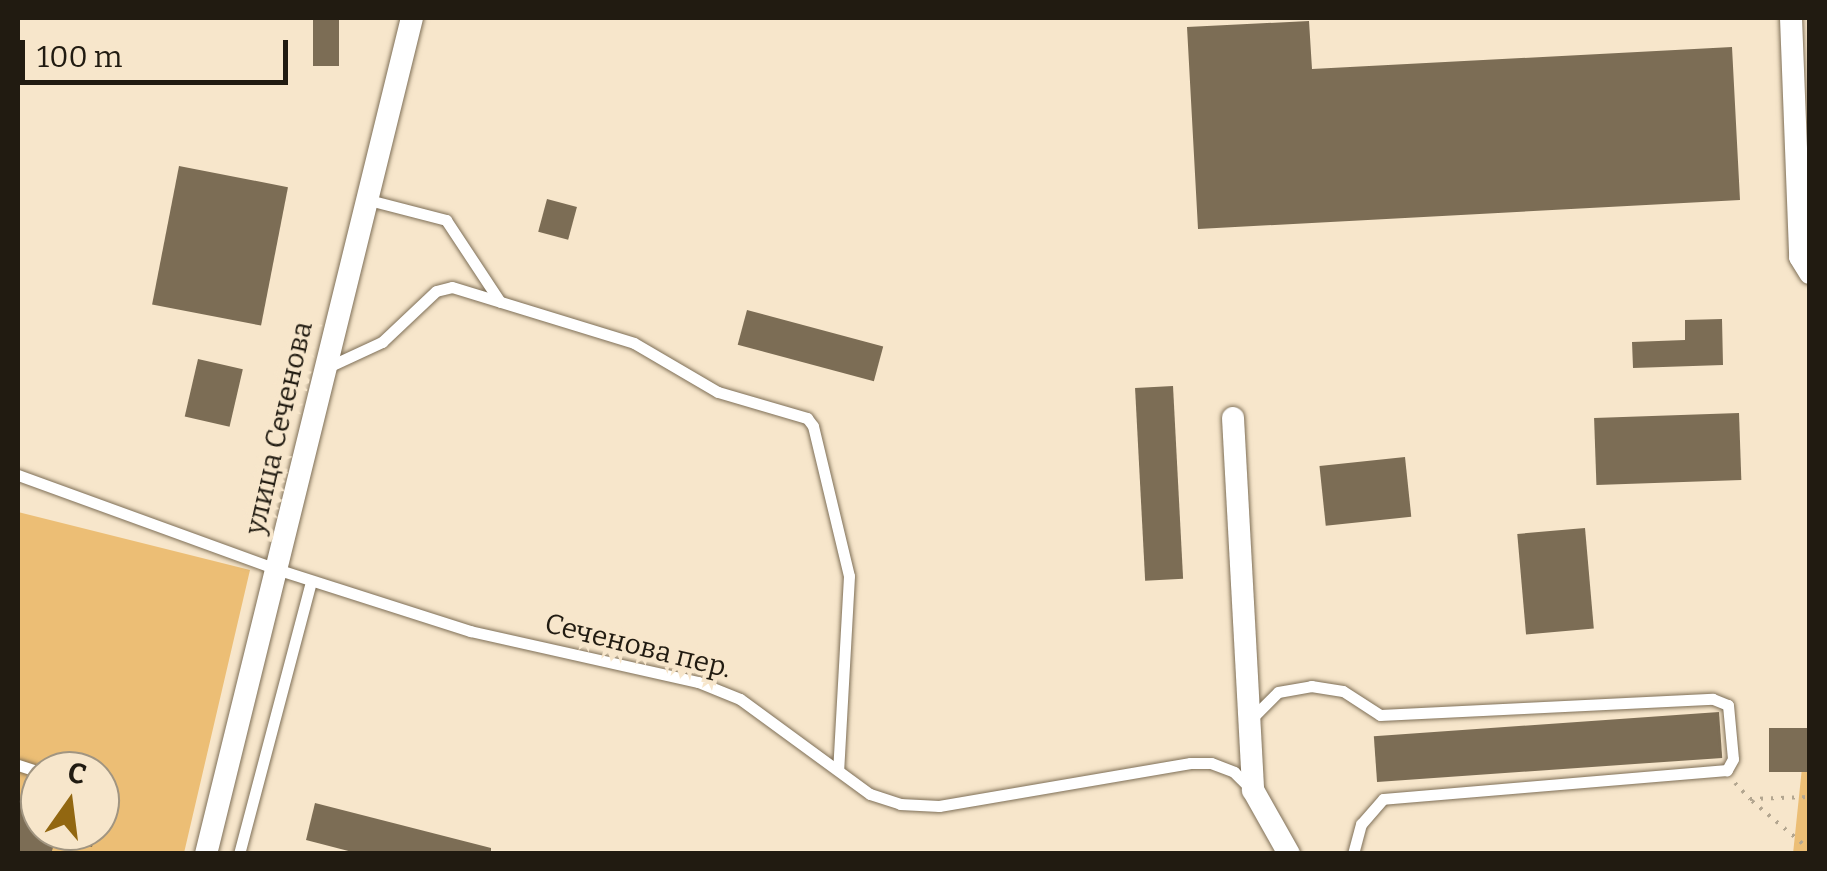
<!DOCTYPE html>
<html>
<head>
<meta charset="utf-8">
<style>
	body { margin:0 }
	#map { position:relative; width:1827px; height:871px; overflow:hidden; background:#f7e6cb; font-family:Bitter,serif }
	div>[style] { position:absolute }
	.green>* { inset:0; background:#ecbe75 }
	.building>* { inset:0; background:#7c6d55; transform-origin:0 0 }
	.path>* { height:4px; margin-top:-2px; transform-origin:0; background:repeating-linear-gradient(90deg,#b3a690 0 2.5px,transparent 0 10.5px) }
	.roads { filter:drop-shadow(0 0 2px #7e6f57) drop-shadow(0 0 2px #7e6f57) }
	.service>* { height:11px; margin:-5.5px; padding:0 5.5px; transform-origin:5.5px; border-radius:5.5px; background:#fff }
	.minor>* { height:22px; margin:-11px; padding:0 11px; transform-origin:11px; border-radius:11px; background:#fff }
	span { translate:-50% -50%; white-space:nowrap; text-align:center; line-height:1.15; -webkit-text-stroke:8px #f7e6cb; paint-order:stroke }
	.street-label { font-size:28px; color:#211b11 }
	.frame { position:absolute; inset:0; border:20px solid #211b11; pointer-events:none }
	.north { position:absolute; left:20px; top:751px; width:100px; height:100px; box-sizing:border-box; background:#f7e6cb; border:2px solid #a19581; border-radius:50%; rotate:14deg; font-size:28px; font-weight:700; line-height:40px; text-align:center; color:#211b11 }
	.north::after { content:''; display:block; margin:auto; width:35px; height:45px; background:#926711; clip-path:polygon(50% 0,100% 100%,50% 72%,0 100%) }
	.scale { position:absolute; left:20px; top:40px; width:268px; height:45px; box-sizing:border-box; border:5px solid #211b11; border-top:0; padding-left:12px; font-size:30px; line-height:35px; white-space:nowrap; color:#211b11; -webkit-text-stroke:8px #f7e6cb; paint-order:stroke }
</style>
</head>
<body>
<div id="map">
	<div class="green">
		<i style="clip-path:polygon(evenodd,18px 512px,250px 570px,184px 853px,18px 853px,18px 512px,40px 771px,100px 771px,100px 831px,40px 831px,40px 771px)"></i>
		<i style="clip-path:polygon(1809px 757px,1809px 853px,1793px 854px,1803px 758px)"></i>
	</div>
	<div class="building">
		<i style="left:313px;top:18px;width:26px;height:48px"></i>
		<i style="clip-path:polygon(1309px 21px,1312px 69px,1732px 47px,1740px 200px,1198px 229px,1187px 27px)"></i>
		<i style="left:179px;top:166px;width:111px;height:141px;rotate:11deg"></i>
		<i style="left:547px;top:199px;width:31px;height:34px;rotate:15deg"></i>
		<i style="left:747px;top:310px;width:141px;height:36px;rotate:15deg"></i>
		<i style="clip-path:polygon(1722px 319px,1723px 365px,1633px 368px,1632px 342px,1685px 340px,1685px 320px)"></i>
		<i style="left:198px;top:359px;width:46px;height:59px;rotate:13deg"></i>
		<i style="left:1173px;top:386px;width:193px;height:38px;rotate:87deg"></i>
		<i style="left:1739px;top:413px;width:67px;height:145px;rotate:88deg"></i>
		<i style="left:1405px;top:457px;width:60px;height:86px;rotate:84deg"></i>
		<i style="left:1585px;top:528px;width:101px;height:68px;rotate:85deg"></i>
		<i style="left:1719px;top:712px;width:46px;height:346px;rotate:86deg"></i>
		<i style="left:1810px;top:728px;width:44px;height:41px;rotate:90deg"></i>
		<i style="clip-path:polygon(18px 800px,40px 806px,40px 831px,96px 831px,92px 847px,56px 838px,51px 854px,18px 854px)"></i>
		<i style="clip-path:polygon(315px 803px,491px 848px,491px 854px,360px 854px,306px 840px)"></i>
	</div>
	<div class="path">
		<i style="left:1735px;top:783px;width:22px;rotate:47deg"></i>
		<i style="left:1750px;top:799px;width:60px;rotate:-1.9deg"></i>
		<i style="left:1752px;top:801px;width:76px;rotate:40.2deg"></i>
	</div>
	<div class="roads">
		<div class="service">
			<i style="left:365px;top:199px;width:84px;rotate:14.5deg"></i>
			<i style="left:446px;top:220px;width:98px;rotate:56.6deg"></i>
			<i style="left:328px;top:367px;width:60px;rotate:-24.8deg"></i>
			<i style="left:382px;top:342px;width:74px;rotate:-43.4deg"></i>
			<i style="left:436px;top:291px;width:16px;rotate:-14deg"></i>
			<i style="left:452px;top:287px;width:190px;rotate:17.1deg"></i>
			<i style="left:634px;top:343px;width:97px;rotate:30.3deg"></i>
			<i style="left:718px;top:392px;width:93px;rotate:16.3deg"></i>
			<i style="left:807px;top:418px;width:10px;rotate:53deg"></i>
			<i style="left:813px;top:426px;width:154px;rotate:76.5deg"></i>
			<i style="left:849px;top:576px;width:194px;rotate:93.2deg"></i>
			<i style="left:18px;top:475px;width:275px;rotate:20deg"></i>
			<i style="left:276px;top:569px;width:204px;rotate:17.7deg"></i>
			<i style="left:470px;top:631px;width:234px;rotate:12.6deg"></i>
			<i style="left:698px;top:682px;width:45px;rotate:22deg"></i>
			<i style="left:740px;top:699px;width:161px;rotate:36.2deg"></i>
			<i style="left:870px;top:794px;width:32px;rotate:18deg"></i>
			<i style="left:900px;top:804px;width:39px;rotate:3deg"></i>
			<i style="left:939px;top:806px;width:255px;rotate:-9.7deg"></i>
			<i style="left:1190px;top:763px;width:21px"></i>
			<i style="left:1211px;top:763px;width:25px;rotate:21deg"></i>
			<i style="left:1234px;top:772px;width:21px;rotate:45deg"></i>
			<i style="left:1251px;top:719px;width:38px;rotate:-45deg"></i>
			<i style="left:1278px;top:692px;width:34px;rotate:-10deg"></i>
			<i style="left:1311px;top:686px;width:32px;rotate:9deg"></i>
			<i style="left:1343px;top:691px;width:44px;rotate:33deg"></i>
			<i style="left:1380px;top:715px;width:333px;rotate:-2.8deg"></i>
			<i style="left:1713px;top:699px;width:16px;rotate:22deg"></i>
			<i style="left:1728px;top:705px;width:54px;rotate:84.7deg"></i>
			<i style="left:1733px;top:759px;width:13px;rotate:119deg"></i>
			<i style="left:1727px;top:770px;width:345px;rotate:175.2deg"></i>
			<i style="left:1383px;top:799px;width:33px;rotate:131deg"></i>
			<i style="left:1361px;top:824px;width:31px;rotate:105deg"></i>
			<i style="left:18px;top:765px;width:23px;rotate:18deg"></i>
			<i style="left:239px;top:854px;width:282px;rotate:-75.2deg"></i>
		</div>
		<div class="minor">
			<i style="left:1791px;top:18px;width:239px;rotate:87.8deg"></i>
			<i style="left:1800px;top:257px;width:19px;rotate:58deg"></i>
			<i style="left:1233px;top:418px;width:373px;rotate:86.9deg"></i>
			<i style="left:1253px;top:790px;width:73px;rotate:60.6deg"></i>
			<i style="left:206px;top:854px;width:861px;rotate:-76.16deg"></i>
		</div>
	</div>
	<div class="street-label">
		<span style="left:279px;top:428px;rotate:-77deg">улица Сеченова</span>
		<span style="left:638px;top:646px;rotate:14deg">Сеченова пер.</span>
	</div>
	<div class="frame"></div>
	<div class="north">С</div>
	<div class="scale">100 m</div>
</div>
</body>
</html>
